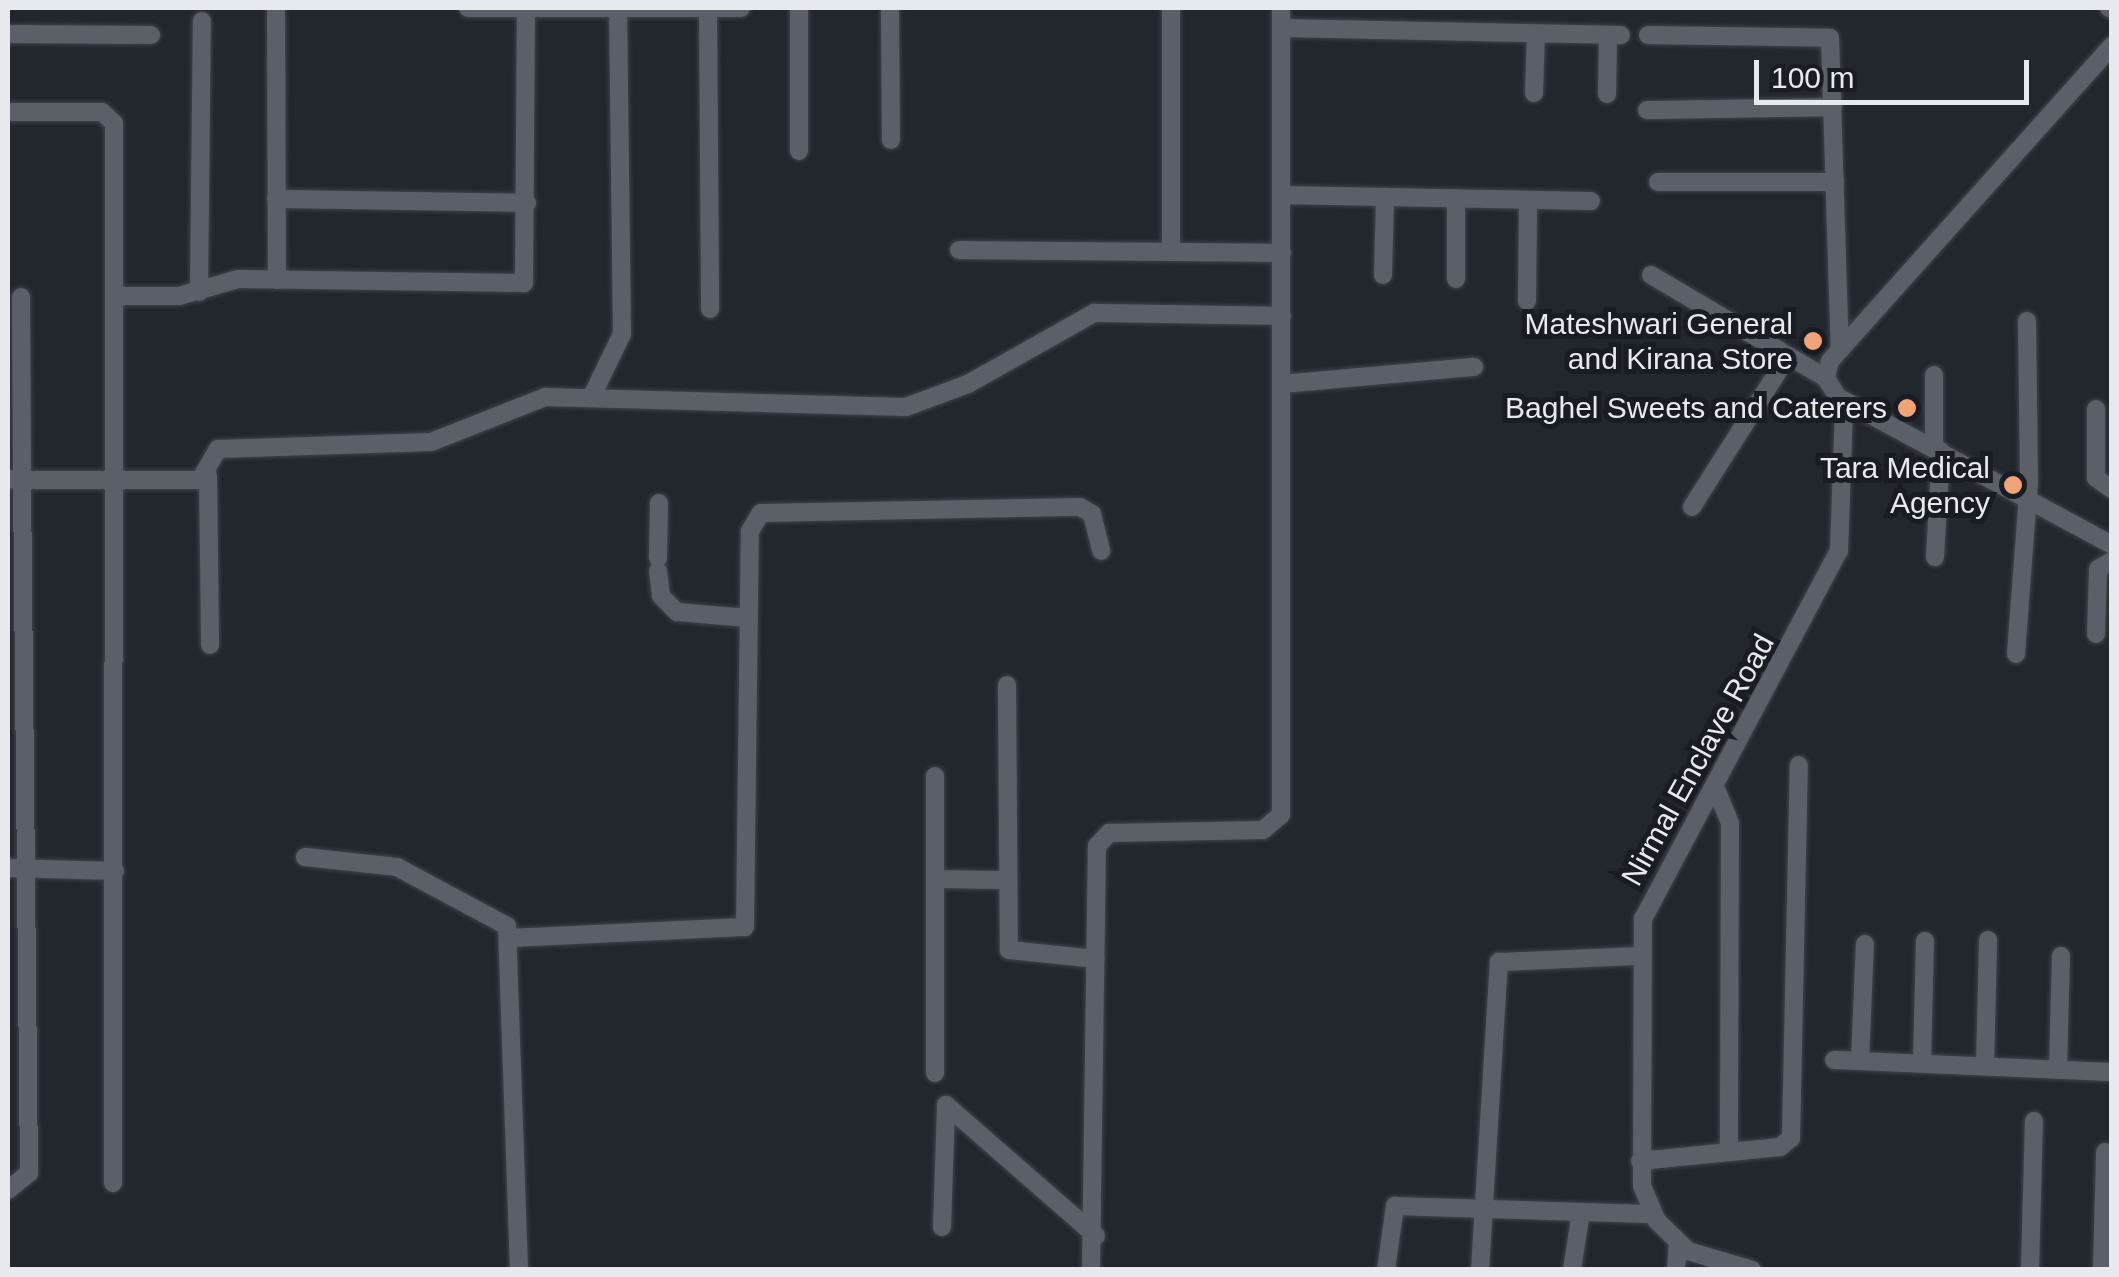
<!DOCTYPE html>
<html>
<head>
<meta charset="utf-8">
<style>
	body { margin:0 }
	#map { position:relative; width:2119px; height:1277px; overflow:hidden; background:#22262d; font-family:Arial,sans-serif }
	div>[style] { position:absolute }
	.roads { filter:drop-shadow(0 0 2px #404349) drop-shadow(0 0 2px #404349) }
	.minor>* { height:18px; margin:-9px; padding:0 9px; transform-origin:9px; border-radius:9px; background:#5b6068 }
	.dots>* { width:28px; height:28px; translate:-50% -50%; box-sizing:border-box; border:5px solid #191d23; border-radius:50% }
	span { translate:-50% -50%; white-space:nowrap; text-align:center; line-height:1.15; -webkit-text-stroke:10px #191d23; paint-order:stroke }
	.poi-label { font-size:30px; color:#e6e9ed }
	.right { translate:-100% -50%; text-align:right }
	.street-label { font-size:30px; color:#e6e9ed }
	.frame { position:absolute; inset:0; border:10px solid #e6e9ed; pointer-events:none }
	.scale { position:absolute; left:1754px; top:60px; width:275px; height:45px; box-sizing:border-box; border:5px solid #e6e9ed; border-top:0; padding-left:12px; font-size:30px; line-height:35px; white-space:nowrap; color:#e6e9ed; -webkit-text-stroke:8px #191d23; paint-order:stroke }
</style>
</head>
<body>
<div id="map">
	<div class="roads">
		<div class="minor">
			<i style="left:276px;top:8px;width:272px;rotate:89.8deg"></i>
			<i style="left:468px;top:8px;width:273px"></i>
			<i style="left:708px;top:8px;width:301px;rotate:89.6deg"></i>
			<i style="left:799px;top:8px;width:143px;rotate:90deg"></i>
			<i style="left:890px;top:8px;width:132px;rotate:89.6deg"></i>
			<i style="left:1171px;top:8px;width:244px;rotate:90deg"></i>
			<i style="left:2109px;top:8px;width:3px;rotate:18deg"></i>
			<i style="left:1281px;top:28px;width:340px;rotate:1.2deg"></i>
			<i style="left:8px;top:34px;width:143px;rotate:0.4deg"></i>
			<i style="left:1648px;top:35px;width:182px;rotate:0.9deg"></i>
			<i style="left:1830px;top:38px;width:312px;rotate:88.2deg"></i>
			<i style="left:1534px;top:93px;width:59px;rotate:-88.1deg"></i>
			<i style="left:1607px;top:94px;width:59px;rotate:-89deg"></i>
			<i style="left:1647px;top:110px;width:186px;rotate:-0.9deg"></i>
			<i style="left:8px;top:112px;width:94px"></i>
			<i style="left:102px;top:112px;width:16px;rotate:43deg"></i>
			<i style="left:114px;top:123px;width:1060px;rotate:90.05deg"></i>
			<i style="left:1658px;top:182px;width:177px"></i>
			<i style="left:1283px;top:195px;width:308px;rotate:1.1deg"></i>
			<i style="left:276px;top:199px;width:251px;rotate:0.9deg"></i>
			<i style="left:1456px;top:199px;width:80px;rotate:90deg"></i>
			<i style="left:959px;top:250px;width:323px;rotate:0.5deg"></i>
			<i style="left:1383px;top:275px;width:78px;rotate:-88.5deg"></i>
			<i style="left:1651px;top:275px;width:203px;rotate:30.5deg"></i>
			<i style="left:199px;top:292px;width:271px;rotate:-89.4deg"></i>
			<i style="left:114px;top:296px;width:65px"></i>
			<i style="left:179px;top:296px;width:61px;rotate:-16.1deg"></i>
			<i style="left:238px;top:279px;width:286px;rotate:0.8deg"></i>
			<i style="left:524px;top:283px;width:274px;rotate:-89.6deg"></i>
			<i style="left:1527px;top:301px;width:101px;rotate:-89.4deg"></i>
			<i style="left:1934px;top:375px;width:72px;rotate:90deg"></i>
			<i style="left:1282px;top:384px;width:193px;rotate:-5.1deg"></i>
			<i style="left:591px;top:398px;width:71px;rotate:-64.2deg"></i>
			<i style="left:622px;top:334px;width:326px;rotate:-90.7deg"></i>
			<i style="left:1843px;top:400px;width:306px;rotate:28.3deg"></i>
			<i style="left:2096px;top:409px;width:69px;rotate:90deg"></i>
			<i style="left:2096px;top:478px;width:19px;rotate:35deg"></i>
			<i style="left:208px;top:476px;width:169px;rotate:89.3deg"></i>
			<i style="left:8px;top:479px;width:14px;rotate:4deg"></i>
			<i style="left:22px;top:480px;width:183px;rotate:-90.3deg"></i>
			<i style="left:1692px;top:507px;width:175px;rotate:-57.6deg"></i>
			<i style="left:1935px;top:557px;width:106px;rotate:-86.8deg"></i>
			<i style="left:658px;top:558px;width:55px;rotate:-89deg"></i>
			<i style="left:658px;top:571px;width:25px;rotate:83deg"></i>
			<i style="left:661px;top:596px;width:23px;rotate:45deg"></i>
			<i style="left:677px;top:612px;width:71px;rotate:4.8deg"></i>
			<i style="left:2096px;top:634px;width:65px;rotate:-88.2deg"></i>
			<i style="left:2098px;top:569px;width:16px;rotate:-30deg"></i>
			<i style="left:2016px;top:654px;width:171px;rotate:-85.7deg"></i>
			<i style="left:2029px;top:483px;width:162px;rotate:-90.7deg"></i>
			<i style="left:1007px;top:685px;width:265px;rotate:89.6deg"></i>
			<i style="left:1009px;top:950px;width:87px;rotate:5.9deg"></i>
			<i style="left:935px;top:776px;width:297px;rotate:90deg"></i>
			<i style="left:1717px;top:791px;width:35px;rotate:68deg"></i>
			<i style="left:1730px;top:824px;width:328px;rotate:90.2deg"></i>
			<i style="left:305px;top:857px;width:93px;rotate:6.2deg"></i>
			<i style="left:397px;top:867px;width:125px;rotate:28.2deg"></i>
			<i style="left:507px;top:926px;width:344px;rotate:88deg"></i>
			<i style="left:8px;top:868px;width:107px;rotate:1.6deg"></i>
			<i style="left:935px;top:879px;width:73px;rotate:0.8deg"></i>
			<i style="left:509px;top:938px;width:236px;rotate:-2.7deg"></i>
			<i style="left:745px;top:927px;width:396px;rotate:-89.3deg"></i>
			<i style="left:750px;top:531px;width:21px;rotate:-59deg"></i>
			<i style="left:761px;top:513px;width:319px;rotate:-1.1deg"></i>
			<i style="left:1080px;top:507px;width:14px;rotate:30deg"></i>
			<i style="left:1092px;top:514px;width:38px;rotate:76deg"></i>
			<i style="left:1834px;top:1060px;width:278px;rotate:2.5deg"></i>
			<i style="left:1860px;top:1061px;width:117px;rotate:-87.6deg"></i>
			<i style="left:1922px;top:1063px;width:122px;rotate:-88.6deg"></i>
			<i style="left:1985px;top:1066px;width:126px;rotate:-88.6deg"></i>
			<i style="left:2058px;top:1069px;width:113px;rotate:-88.5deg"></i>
			<i style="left:1640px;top:1161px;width:141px;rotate:-5.7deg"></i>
			<i style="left:1780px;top:1147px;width:14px;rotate:-39deg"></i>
			<i style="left:1791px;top:1138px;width:373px;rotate:-88.8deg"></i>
			<i style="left:8px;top:1190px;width:27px;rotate:-39deg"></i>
			<i style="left:29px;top:1173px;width:693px;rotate:-90.58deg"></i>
			<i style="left:22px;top:480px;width:178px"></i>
			<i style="left:200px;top:480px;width:36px;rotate:-60deg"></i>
			<i style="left:218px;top:449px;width:213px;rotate:-1.9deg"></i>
			<i style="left:431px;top:442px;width:123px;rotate:-21.5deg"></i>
			<i style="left:545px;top:397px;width:361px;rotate:1.6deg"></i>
			<i style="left:906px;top:407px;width:66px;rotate:-20.4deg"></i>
			<i style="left:968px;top:384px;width:145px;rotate:-29.4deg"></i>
			<i style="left:1094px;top:313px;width:188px;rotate:0.9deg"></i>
			<i style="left:942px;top:1227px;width:122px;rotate:-88.1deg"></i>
			<i style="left:946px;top:1105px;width:199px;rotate:41.1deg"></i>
			<i style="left:1091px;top:1270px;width:424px;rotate:-89.2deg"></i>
			<i style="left:1097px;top:846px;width:18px;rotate:-47deg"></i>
			<i style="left:1109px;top:833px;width:154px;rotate:-1.1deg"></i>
			<i style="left:1263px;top:830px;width:23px;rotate:-40deg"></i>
			<i style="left:1281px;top:815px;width:807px;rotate:-90deg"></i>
			<i style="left:1386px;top:1270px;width:65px;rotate:-82deg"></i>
			<i style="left:1395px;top:1206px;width:258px;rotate:1.8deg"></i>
			<i style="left:1480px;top:1270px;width:309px;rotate:-86.5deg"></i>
			<i style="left:1499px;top:962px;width:137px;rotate:-2.5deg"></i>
			<i style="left:1572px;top:1270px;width:59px;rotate:-81.2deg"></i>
			<i style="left:1676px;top:1270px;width:27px;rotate:-86deg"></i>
			<i style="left:1752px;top:1270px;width:67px;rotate:-163.5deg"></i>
			<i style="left:1688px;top:1251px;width:43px;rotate:-135.9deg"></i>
			<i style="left:1657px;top:1221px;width:38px;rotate:-113deg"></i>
			<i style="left:1642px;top:1186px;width:267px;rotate:-89.8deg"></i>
			<i style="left:1643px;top:919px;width:417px;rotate:-62deg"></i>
			<i style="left:1839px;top:551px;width:144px;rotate:-88deg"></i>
			<i style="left:1844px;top:407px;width:34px;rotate:-122deg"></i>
			<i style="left:1826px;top:378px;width:17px;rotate:-77deg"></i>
			<i style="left:1830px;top:361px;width:423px;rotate:-48.2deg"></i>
			<i style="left:2030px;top:1270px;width:149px;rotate:-88.5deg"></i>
			<i style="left:2102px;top:1270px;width:118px;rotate:-88.5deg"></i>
		</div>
	</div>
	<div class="dots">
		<i style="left:1813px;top:341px;background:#efa377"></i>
		<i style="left:1907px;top:408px;background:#efa377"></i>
		<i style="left:2013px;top:485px;background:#efa377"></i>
	</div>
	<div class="poi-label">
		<span class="right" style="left:1793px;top:341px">Mateshwari General<br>and Kirana Store</span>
		<span class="right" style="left:1887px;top:408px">Baghel Sweets and Caterers</span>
		<span class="right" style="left:1990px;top:485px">Tara Medical<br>Agency</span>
	</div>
	<div class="street-label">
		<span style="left:1698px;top:760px;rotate:-61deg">Nirmal Enclave Road</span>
	</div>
	<div class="frame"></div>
	<div class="scale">100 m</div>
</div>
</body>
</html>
